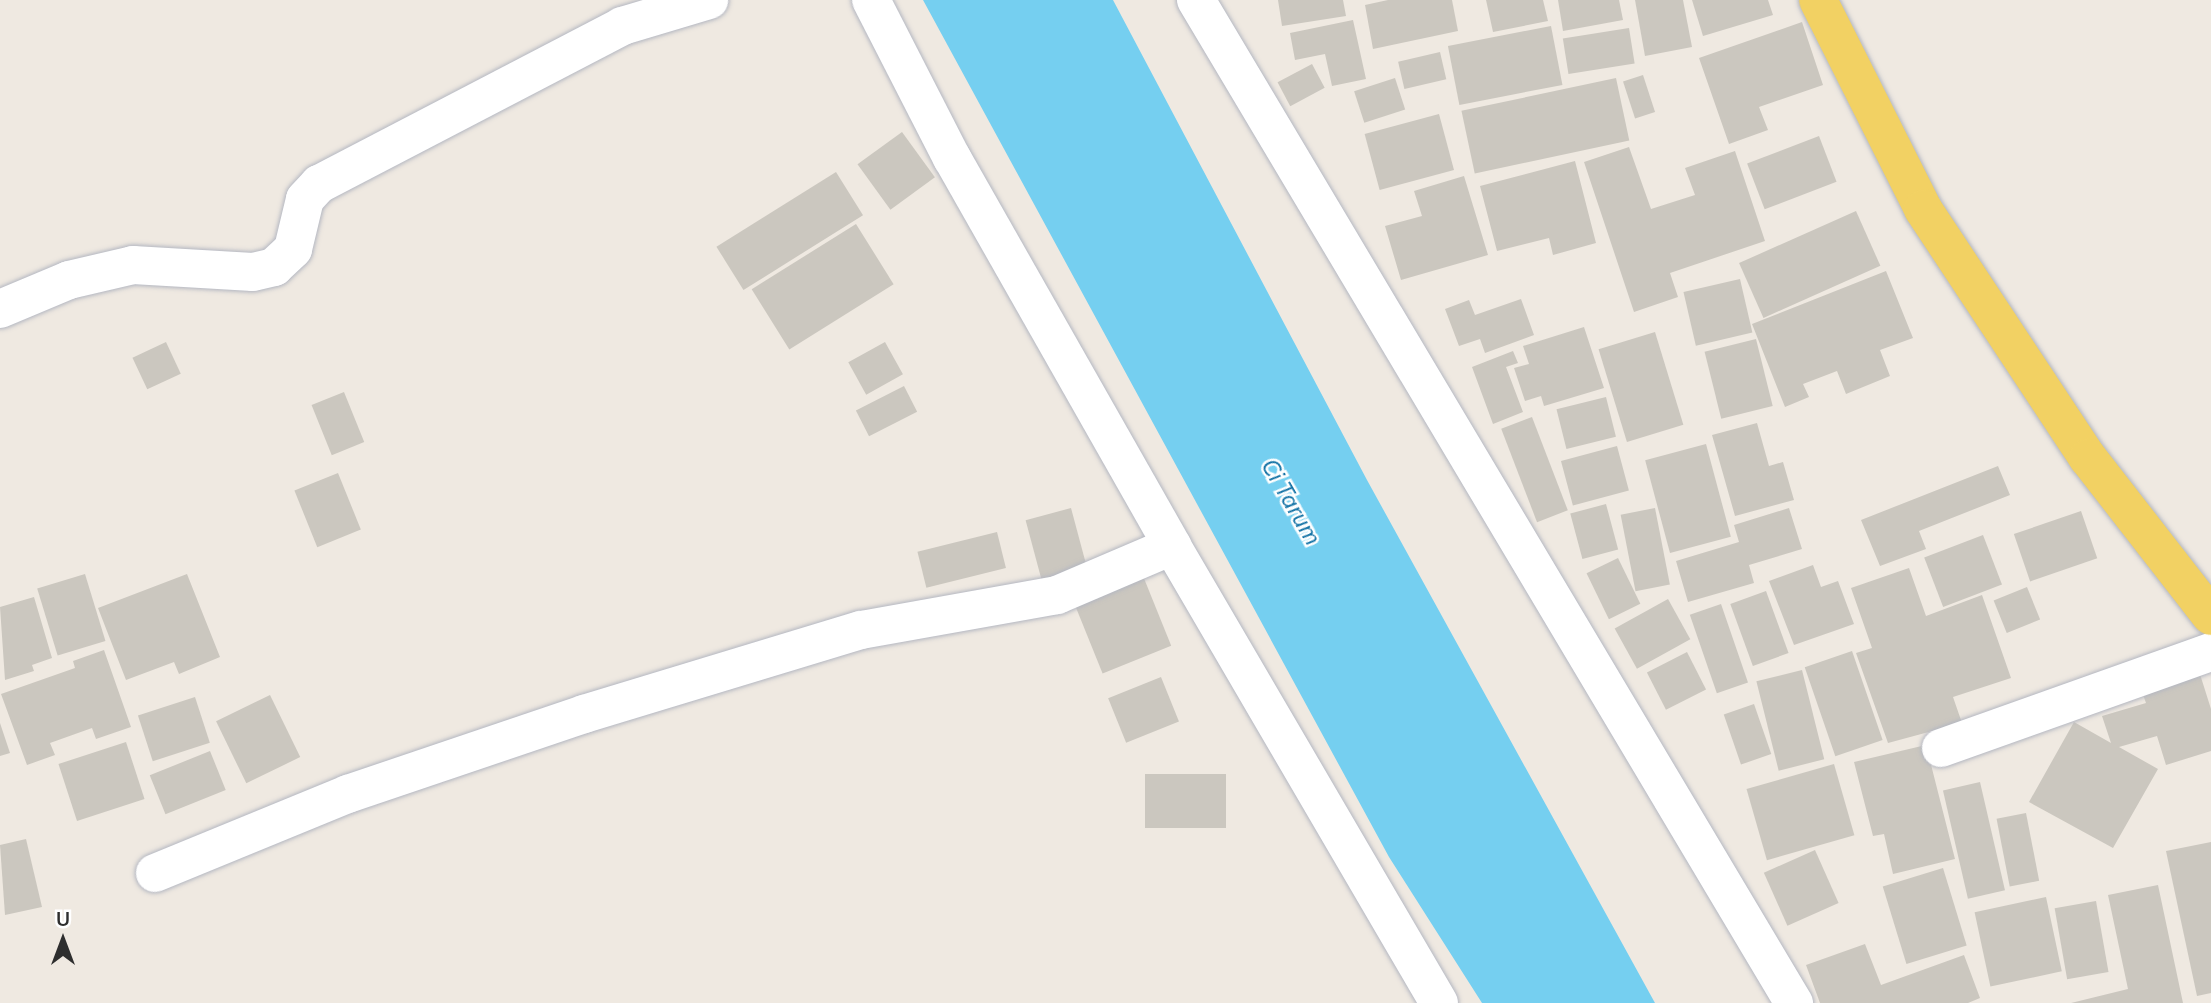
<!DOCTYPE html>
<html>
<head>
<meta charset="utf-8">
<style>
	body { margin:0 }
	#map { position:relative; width:2211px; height:1003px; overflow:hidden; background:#efe9e1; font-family:Mulish,sans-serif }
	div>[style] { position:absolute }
	.water>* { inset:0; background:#75cff0 }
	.building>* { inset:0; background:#cbc7bf; transform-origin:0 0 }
	.roads { filter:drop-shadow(0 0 2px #b4b7c1) drop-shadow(0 0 2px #b4b7c1) }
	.minor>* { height:38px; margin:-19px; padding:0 19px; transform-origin:19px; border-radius:19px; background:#fff }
	.primary>* { height:38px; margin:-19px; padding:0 19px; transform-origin:19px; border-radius:19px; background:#f2d163 }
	span { translate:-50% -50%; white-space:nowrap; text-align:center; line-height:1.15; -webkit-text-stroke:5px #fff; paint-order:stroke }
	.water-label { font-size:23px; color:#0d6fa3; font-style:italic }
	.north { position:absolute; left:28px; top:905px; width:70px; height:70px; -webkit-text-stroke:5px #fff; paint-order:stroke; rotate:0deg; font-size:19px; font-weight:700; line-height:28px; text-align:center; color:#2e2e2e }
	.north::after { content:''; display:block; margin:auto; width:24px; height:32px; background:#2e2e2e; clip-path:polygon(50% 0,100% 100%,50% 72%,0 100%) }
</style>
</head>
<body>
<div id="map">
	<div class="water">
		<i style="clip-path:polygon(923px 0,1113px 0,1367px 480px,1655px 1003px,1482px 1003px,1389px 857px)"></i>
	</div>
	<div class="building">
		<i style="clip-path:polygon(1278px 0,1343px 0,1346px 16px,1282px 26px)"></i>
		<i style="clip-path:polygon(1388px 0,1452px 0,1458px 31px,1373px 49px,1365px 5px)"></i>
		<i style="clip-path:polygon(1486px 0,1543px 0,1548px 21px,1493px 32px)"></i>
		<i style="clip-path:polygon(1558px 0,1619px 0,1623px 20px,1563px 31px)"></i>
		<i style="clip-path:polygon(1635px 0,1683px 0,1692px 47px,1645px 56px)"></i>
		<i style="clip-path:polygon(1692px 0,1768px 0,1773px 15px,1703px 36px)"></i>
		<i style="clip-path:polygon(1353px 20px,1366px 79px,1332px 86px,1325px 54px,1295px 60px,1290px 33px)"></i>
		<i style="clip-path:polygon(1802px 22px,1823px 85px,1759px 107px,1768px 130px,1729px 144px,1699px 58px)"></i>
		<i style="left:1551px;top:26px;width:60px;height:105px;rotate:79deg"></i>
		<i style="left:1629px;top:28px;width:36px;height:67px;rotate:81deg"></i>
		<i style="left:1440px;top:52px;width:28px;height:43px;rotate:77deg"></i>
		<i style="left:1312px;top:64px;width:27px;height:39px;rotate:62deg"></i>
		<i style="left:1643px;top:75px;width:39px;height:21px;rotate:72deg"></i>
		<i style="left:1395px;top:78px;width:33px;height:43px;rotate:72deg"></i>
		<i style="left:1616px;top:78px;width:64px;height:158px;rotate:78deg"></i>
		<i style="left:1439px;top:114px;width:58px;height:77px;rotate:75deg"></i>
		<i style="left:902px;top:132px;width:56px;height:55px;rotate:54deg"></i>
		<i style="left:1819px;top:136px;width:49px;height:77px;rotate:69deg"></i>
		<i style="clip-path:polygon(1629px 147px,1651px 209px,1695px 195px,1685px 168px,1735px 151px,1765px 241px,1670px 273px,1678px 297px,1634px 312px,1584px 162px)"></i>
		<i style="clip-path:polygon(1575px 161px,1596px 243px,1553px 255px,1549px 238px,1497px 251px,1480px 186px)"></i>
		<i style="left:836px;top:172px;width:51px;height:141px;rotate:58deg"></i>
		<i style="clip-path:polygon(1464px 176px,1488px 255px,1401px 280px,1385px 226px,1422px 216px,1414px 191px)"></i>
		<i style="left:1856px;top:211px;width:60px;height:128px;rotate:66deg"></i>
		<i style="left:856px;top:224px;width:71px;height:123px;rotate:58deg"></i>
		<i style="clip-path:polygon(1886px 271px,1913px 338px,1880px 350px,1890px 376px,1846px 394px,1837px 371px,1803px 384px,1809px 397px,1785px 407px,1752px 324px)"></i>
		<i style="left:1740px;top:279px;width:55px;height:58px;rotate:77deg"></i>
		<i style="clip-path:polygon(1521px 299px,1534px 335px,1485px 353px,1480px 339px,1459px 346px,1445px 309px,1469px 300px,1475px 315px)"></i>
		<i style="clip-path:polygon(1584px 327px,1604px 388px,1544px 406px,1541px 396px,1525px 401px,1514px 368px,1529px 364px,1523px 346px)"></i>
		<i style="left:1655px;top:332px;width:97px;height:59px;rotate:73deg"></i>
		<i style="left:1756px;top:339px;width:69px;height:53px;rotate:76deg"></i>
		<i style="left:166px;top:342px;width:35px;height:37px;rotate:65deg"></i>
		<i style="left:885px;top:342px;width:37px;height:42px;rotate:61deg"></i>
		<i style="clip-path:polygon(1513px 351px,1518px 363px,1506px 367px,1523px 412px,1493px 424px,1472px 367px)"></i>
		<i style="left:904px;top:386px;width:29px;height:54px;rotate:63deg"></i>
		<i style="left:344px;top:392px;width:54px;height:35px;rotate:68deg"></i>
		<i style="left:1606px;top:397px;width:41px;height:51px;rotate:76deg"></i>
		<i style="left:1532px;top:417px;width:100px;height:33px;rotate:69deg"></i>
		<i style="clip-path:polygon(1757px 423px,1769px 466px,1783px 462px,1794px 500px,1735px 516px,1712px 435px)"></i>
		<i style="left:1706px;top:444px;width:96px;height:63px;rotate:75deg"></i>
		<i style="left:1617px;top:446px;width:46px;height:58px;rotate:75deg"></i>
		<i style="clip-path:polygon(1998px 466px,2010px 495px,1919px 531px,1926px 549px,1880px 566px,1861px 520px)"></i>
		<i style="left:338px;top:473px;width:61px;height:47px;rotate:68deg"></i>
		<i style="left:1606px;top:504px;width:47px;height:37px;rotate:75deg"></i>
		<i style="left:1071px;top:508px;width:73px;height:47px;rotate:75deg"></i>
		<i style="left:1655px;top:508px;width:78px;height:35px;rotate:79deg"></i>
		<i style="clip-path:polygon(1789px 508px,1802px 549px,1749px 565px,1754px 583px,1688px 602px,1676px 561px,1739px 542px,1734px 525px)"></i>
		<i style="left:2081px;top:511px;width:50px;height:71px;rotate:71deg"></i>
		<i style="left:997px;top:532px;width:37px;height:82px;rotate:76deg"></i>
		<i style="left:1983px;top:535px;width:53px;height:63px;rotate:69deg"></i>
		<i style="left:1618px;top:558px;width:51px;height:35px;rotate:64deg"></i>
		<i style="clip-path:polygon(1813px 565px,1821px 587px,1838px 581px,1854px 624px,1794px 645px,1769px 581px)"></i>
		<i style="left:1139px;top:566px;width:86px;height:74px;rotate:68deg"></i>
		<i style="clip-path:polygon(1909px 568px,1926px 616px,1982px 595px,2011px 678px,1953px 697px,1962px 723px,1888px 743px,1856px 653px,1872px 648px,1851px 588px)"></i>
		<i style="left:85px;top:574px;width:70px;height:50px;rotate:73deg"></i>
		<i style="clip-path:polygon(187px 574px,220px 657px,179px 674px,174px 662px,126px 680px,98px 608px)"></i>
		<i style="left:2027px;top:587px;width:35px;height:36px;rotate:68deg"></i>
		<i style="left:1766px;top:591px;width:66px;height:38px;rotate:70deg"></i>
		<i style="clip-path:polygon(34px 597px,52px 658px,32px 665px,34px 671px,5px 680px,0 607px)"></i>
		<i style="left:1668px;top:599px;width:46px;height:61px;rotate:61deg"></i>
		<i style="left:1721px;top:604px;width:83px;height:33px;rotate:71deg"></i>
		<i style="clip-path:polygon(104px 650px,131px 727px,96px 739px,92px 728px,50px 743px,55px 755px,27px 765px,1px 694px,75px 668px,73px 661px)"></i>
		<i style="left:1852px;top:651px;width:94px;height:50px;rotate:71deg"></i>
		<i style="left:1687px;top:652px;width:42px;height:45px;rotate:63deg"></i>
		<i style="left:1802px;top:670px;width:92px;height:47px;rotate:76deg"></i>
		<i style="clip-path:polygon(2199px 671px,2211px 709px,2211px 751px,2166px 765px,2157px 736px,2119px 747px,2158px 769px,2113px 848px,2029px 802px,2074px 722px,2111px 743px,2102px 716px,2146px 703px,2141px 689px)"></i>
		<i style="left:1161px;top:677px;width:48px;height:57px;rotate:68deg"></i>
		<i style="left:270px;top:695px;width:69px;height:60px;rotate:64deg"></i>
		<i style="left:195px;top:697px;width:48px;height:60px;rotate:72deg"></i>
		<i style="left:1754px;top:704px;width:53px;height:32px;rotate:71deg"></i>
		<i style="clip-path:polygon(0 723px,10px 753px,0 756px)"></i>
		<i style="left:126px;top:742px;width:60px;height:71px;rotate:72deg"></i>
		<i style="clip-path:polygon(1926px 745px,1955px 859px,1893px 874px,1884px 834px,1873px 836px,1854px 762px)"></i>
		<i style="left:210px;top:751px;width:42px;height:65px;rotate:68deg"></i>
		<i style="left:1834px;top:764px;width:74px;height:91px;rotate:74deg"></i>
		<i style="left:1145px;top:774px;width:81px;height:54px"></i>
		<i style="left:1980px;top:782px;width:111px;height:38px;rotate:77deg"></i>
		<i style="left:2026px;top:813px;width:69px;height:30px;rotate:79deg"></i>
		<i style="clip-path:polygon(26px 839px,42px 907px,5px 915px,0 845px)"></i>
		<i style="clip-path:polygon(2211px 842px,2211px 993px,2197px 996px,2166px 851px)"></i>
		<i style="left:1815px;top:850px;width:58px;height:56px;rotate:66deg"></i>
		<i style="left:1943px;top:868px;width:81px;height:63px;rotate:73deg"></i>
		<i style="clip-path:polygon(2158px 885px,2183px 1003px,2071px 1003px,2128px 989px,2108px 895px)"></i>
		<i style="left:2046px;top:897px;width:76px;height:73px;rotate:78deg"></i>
		<i style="left:2096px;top:901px;width:72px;height:42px;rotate:80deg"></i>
		<i style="clip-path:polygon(1865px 944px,1881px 985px,1964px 955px,1980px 998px,1968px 1003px,1820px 1003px,1806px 965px)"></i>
	</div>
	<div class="roads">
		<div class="minor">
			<i style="left:871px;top:0;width:178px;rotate:62.9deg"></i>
			<i style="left:952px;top:158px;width:446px;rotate:60.4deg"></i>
			<i style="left:1172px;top:546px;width:529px;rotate:59.7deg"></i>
			<i style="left:1196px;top:0;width:1168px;rotate:59.2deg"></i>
			<i style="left:0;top:309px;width:75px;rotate:-22.8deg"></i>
			<i style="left:69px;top:280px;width:66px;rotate:-13.2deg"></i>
			<i style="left:133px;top:265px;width:120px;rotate:3.3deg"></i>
			<i style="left:253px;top:272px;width:22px;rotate:-13deg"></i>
			<i style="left:274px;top:267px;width:26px;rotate:-43deg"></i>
			<i style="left:293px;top:249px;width:51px;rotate:-76.5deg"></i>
			<i style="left:305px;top:199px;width:21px;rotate:-47deg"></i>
			<i style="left:319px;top:184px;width:342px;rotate:-27.5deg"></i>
			<i style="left:622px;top:26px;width:91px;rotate:-16.6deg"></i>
			<i style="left:1941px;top:748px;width:287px;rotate:-19.6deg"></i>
			<i style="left:155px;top:873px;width:209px;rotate:-22.3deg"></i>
			<i style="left:348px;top:794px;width:249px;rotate:-18.7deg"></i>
			<i style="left:584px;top:714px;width:289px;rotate:-16.9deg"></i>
			<i style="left:861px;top:630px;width:199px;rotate:-10.1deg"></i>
			<i style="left:1057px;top:595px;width:125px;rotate:-23.1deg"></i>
		</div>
		<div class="primary">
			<i style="left:1818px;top:0;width:234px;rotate:63.3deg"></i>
			<i style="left:1923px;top:209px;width:299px;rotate:56.5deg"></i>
			<i style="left:2088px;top:458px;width:200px;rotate:52.1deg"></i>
		</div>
	</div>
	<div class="water-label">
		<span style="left:1291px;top:502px;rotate:60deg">Ci Tarum</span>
	</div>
	<div class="north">U</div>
</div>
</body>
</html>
